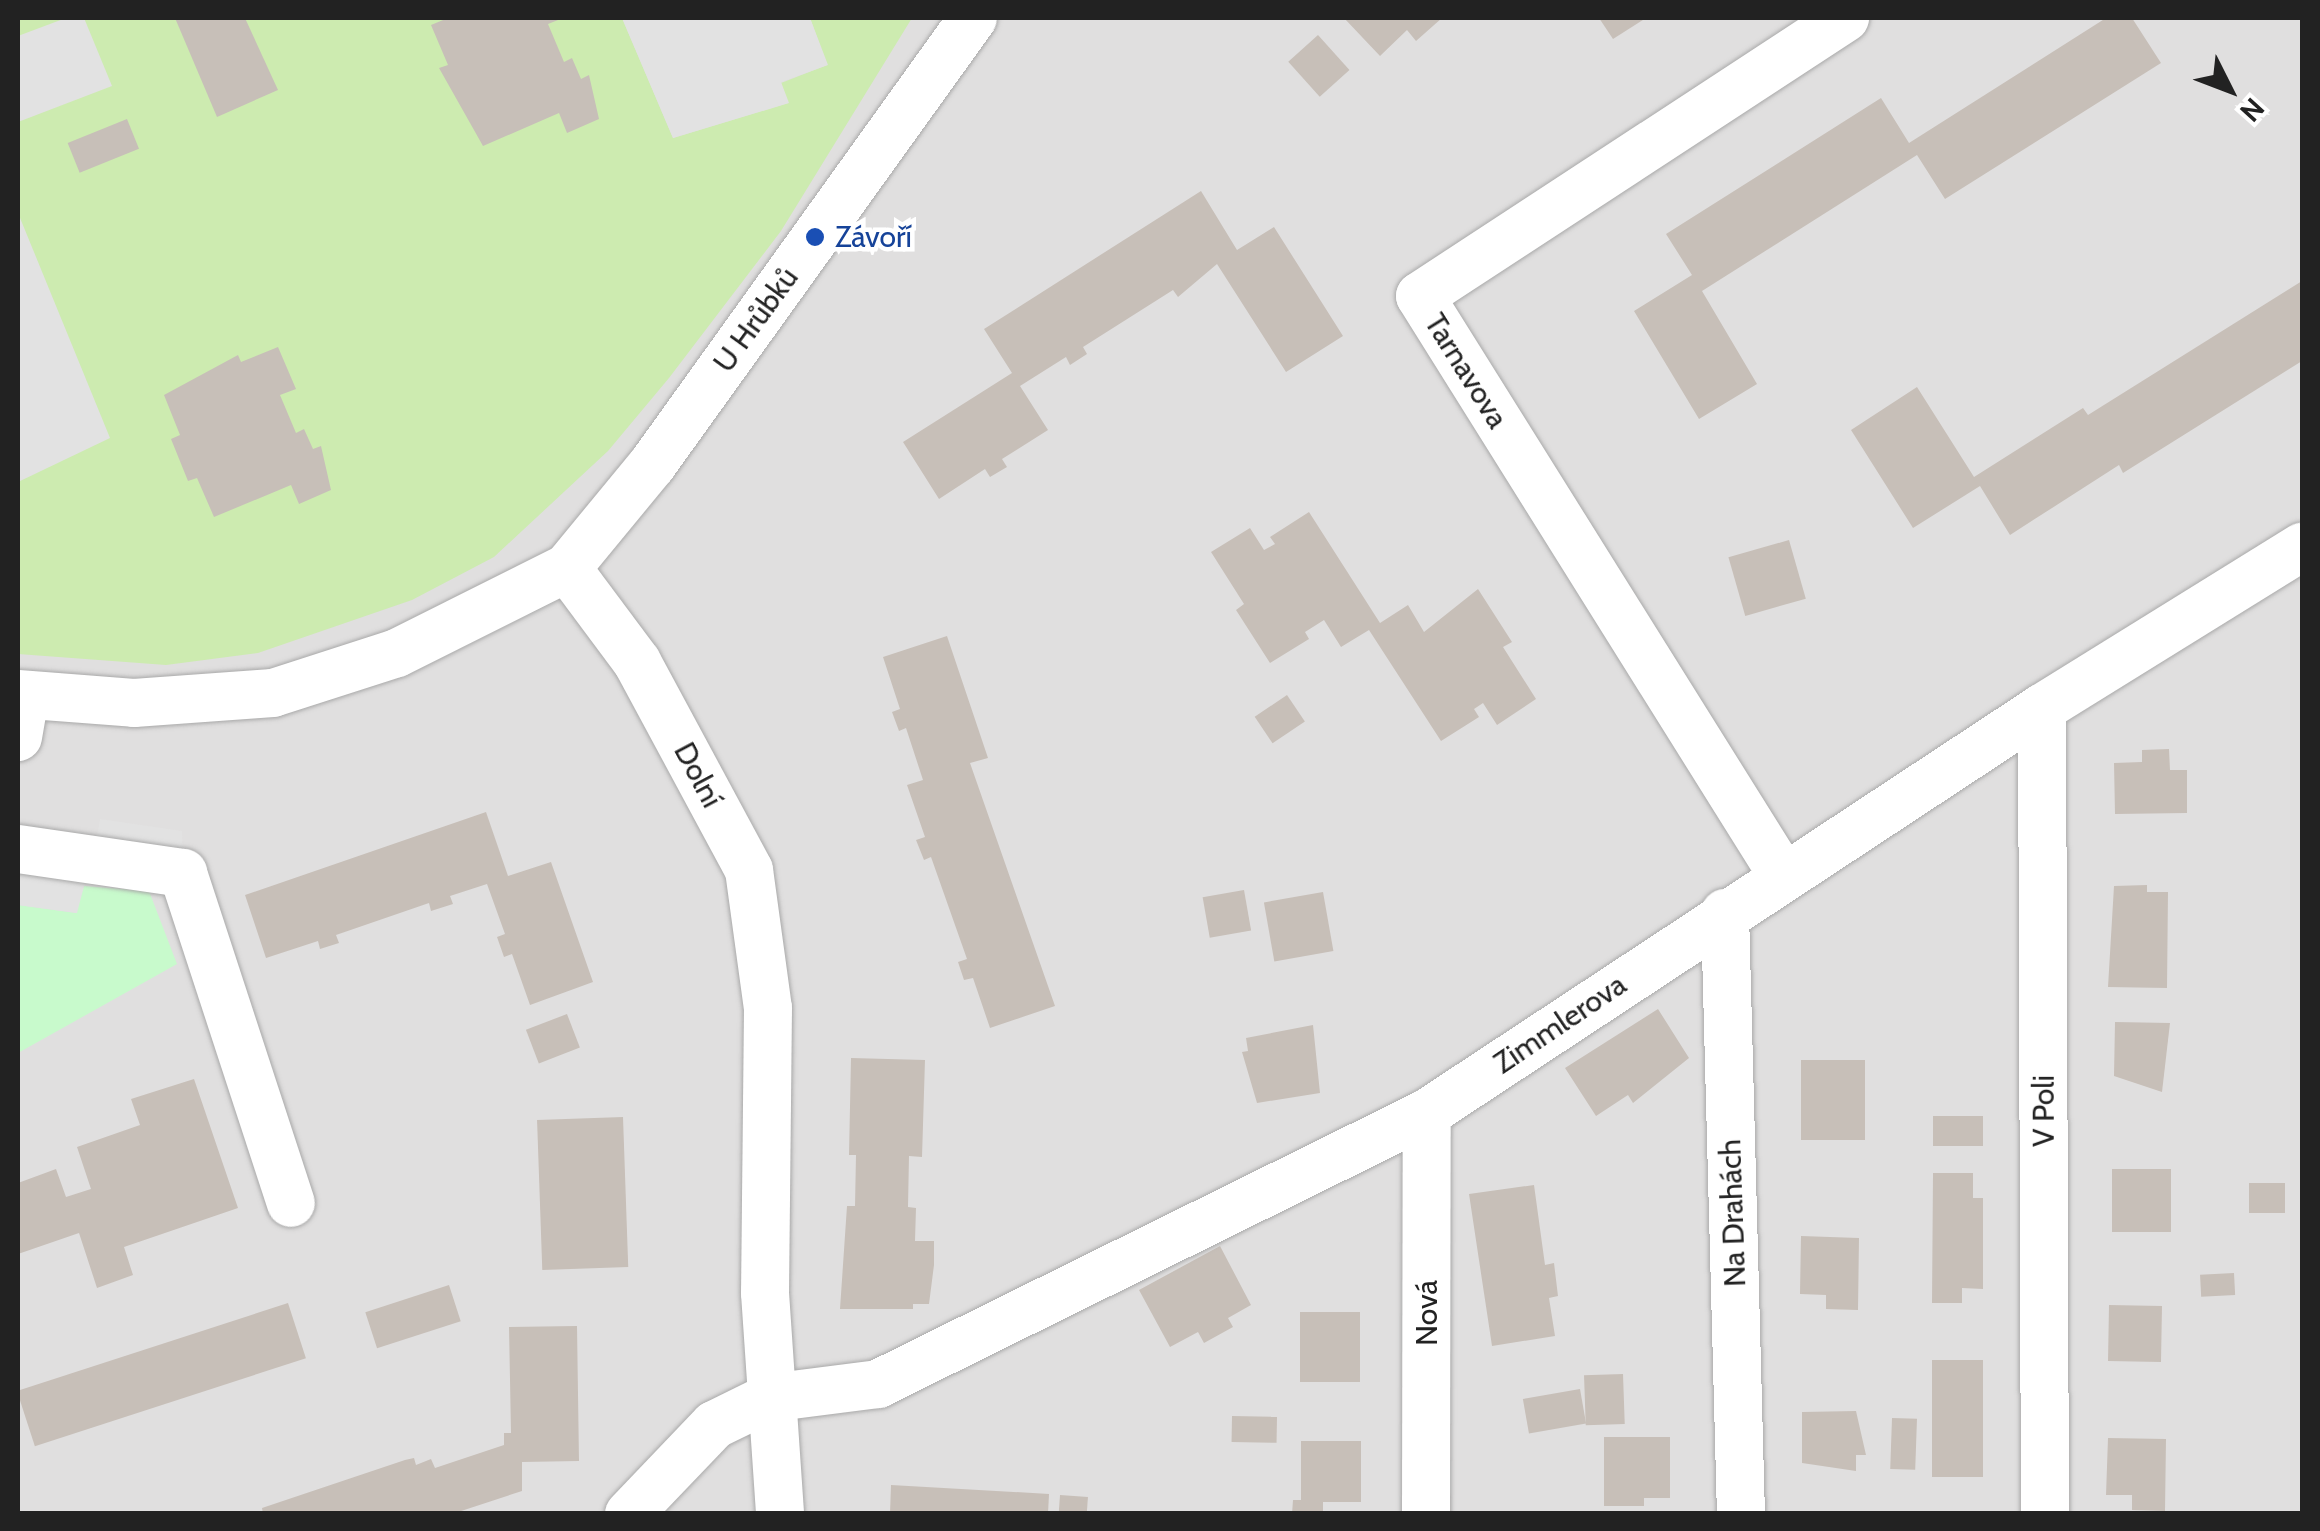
<!DOCTYPE html>
<html>
<head>
<meta charset="utf-8">
<style>
	body { margin:0 }
	#map { position:relative; width:2320px; height:1531px; overflow:hidden; background:#f2efe9; font-family:Cabin,sans-serif }
	div>[style] { position:absolute }
	.residential>* { inset:0; background:#e0dfdf; transform-origin:0 0 }
	.grass>* { inset:0; background:#cdebb0 }
	.park>* { inset:0; background:#c8facc }
	.parking>* { inset:0; background:#e2e2e2 }
	.building>* { inset:0; background:#c7bfb8; transform-origin:0 0 }
	.roads { filter:drop-shadow(0 0 2px #a9a9a9) drop-shadow(0 0 2px #a9a9a9) }
	.minor>* { height:48px; margin:-24px; padding:0 24px; transform-origin:24px; border-radius:24px; background:#fff }
	.dots>* { width:28px; height:28px; translate:-50% -50%; box-sizing:border-box; border:5px solid #fff; border-radius:50% }
	span { translate:-50% -50%; white-space:nowrap; text-align:center; line-height:1.15; -webkit-text-stroke:9px #fff; paint-order:stroke }
	.transit-label { font-size:30px; color:#164399 }
	.left { translate:0 -50%; text-align:left }
	.street-label { font-size:30px; color:#222 }
	.frame { position:absolute; inset:0; border:20px solid #222; pointer-events:none }
	.north { position:absolute; left:2180px; top:40px; width:100px; height:100px; -webkit-text-stroke:8px #fff; paint-order:stroke; rotate:132deg; font-size:28px; font-weight:700; line-height:40px; text-align:center; color:#222 }
	.north::after { content:''; display:block; margin:auto; width:35px; height:45px; background:#222; clip-path:polygon(50% 0,100% 100%,50% 72%,0 100%) }
</style>
</head>
<body>
<div id="map">
	<div class="residential">
		<i style="left:18px;top:18px;width:2284px;height:1495px"></i>
	</div>
	<div class="grass">
		<i style="clip-path:polygon(18px 18px,622px 18px,673px 138px,788px 103px,781px 83px,827px 65px,810px 18px,912px 18px,781px 231px,669px 378px,608px 451px,494px 557px,412px 600px,258px 653px,166px 665px,18px 654px)"></i>
	</div>
	<div class="park">
		<i style="clip-path:polygon(84px 886px,149px 891px,177px 964px,18px 1053px,18px 905px,76px 913px)"></i>
	</div>
	<div class="parking">
		<i style="clip-path:polygon(66px 18px,84px 18px,112px 86px,18px 122px,18px 36px)"></i>
		<i style="clip-path:polygon(622px 18px,810px 18px,828px 65px,781px 82px,789px 103px,673px 138px)"></i>
		<i style="clip-path:polygon(18px 213px,110px 438px,18px 482px)"></i>
		<i style="clip-path:polygon(100px 819px,182px 831px,183px 873px,101px 862px,84px 886px,77px 913px,18px 905px,18px 838px,95px 849px)"></i>
	</div>
	<div class="building">
		<i style="clip-path:polygon(175px 18px,245px 18px,278px 90px,217px 117px)"></i>
		<i style="clip-path:polygon(448px 18px,563px 18px,548px 24px,564px 62px,572px 58px,581px 79px,589px 75px,599px 119px,567px 133px,559px 113px,483px 146px,439px 68px,448px 65px,431px 25px)"></i>
		<i style="clip-path:polygon(1344px 18px,1442px 18px,1416px 41px,1407px 30px,1380px 56px)"></i>
		<i style="clip-path:polygon(1599px 18px,1646px 18px,1613px 39px)"></i>
		<i style="clip-path:polygon(2106px 18px,2132px 18px,2161px 63px,1945px 199px,1917px 155px,1702px 291px,1757px 384px,1699px 419px,1634px 311px,1692px 275px,1666px 234px,1881px 98px,1909px 143px)"></i>
		<i style="left:1318px;top:35px;width:47px;height:40px;rotate:48deg"></i>
		<i style="left:127px;top:119px;width:32px;height:64px;rotate:68deg"></i>
		<i style="clip-path:polygon(1201px 191px,1237px 250px,1274px 227px,1343px 336px,1286px 372px,1217px 264px,1178px 297px,1173px 290px,1083px 347px,1087px 354px,1070px 365px,1066px 357px,1020px 386px,1048px 430px,1002px 459px,1007px 467px,990px 477px,985px 469px,939px 499px,903px 442px,1012px 373px,984px 329px)"></i>
		<i style="clip-path:polygon(2302px 281px,2302px 361px,2123px 473px,2119px 465px,2010px 535px,1980px 486px,1913px 528px,1851px 430px,1917px 387px,1974px 477px,2083px 408px,2088px 415px)"></i>
		<i style="clip-path:polygon(278px 347px,296px 389px,280px 395px,296px 433px,304px 429px,313px 449px,321px 446px,331px 490px,299px 504px,291px 485px,214px 517px,197px 478px,188px 481px,171px 439px,180px 435px,164px 395px,238px 355px,241px 362px)"></i>
		<i style="clip-path:polygon(1309px 512px,1380px 623px,1408px 605px,1424px 632px,1478px 589px,1512px 642px,1503px 647px,1536px 699px,1497px 725px,1483px 703px,1474px 709px,1479px 717px,1441px 741px,1369px 630px,1341px 647px,1324px 620px,1305px 632px,1309px 639px,1270px 663px,1236px 610px,1244px 604px,1211px 552px,1250px 528px,1264px 550px,1275px 544px,1270px 537px)"></i>
		<i style="left:1789px;top:540px;width:61px;height:63px;rotate:74deg"></i>
		<i style="clip-path:polygon(947px 636px,988px 758px,970px 763px,1055px 1006px,990px 1028px,973px 978px,964px 980px,958px 962px,967px 959px,931px 857px,924px 860px,916px 840px,925px 837px,907px 785px,923px 780px,906px 728px,899px 731px,892px 712px,900px 709px,883px 657px)"></i>
		<i style="left:1287px;top:695px;width:32px;height:39px;rotate:56deg"></i>
		<i style="clip-path:polygon(2169px 749px,2170px 770px,2187px 770px,2187px 813px,2115px 814px,2114px 763px,2142px 762px,2142px 750px)"></i>
		<i style="clip-path:polygon(486px 812px,508px 876px,551px 862px,593px 982px,530px 1005px,512px 954px,504px 957px,497px 937px,505px 934px,487px 884px,450px 896px,453px 904px,431px 911px,429px 903px,336px 935px,339px 943px,320px 949px,318px 941px,266px 958px,245px 895px)"></i>
		<i style="clip-path:polygon(2147px 885px,2147px 892px,2168px 892px,2167px 988px,2108px 987px,2114px 886px)"></i>
		<i style="left:1244px;top:890px;width:41px;height:42px;rotate:80deg"></i>
		<i style="left:1323px;top:892px;width:60px;height:60px;rotate:80deg"></i>
		<i style="clip-path:polygon(1658px 1009px,1689px 1058px,1633px 1103px,1628px 1095px,1596px 1116px,1565px 1068px)"></i>
		<i style="left:567px;top:1014px;width:36px;height:44px;rotate:69deg"></i>
		<i style="clip-path:polygon(2115px 1022px,2170px 1023px,2162px 1092px,2114px 1076px)"></i>
		<i style="clip-path:polygon(1313px 1025px,1320px 1093px,1257px 1103px,1242px 1052px,1248px 1051px,1246px 1038px)"></i>
		<i style="clip-path:polygon(851px 1058px,925px 1060px,922px 1157px,909px 1156px,908px 1207px,916px 1208px,915px 1241px,934px 1241px,934px 1265px,929px 1304px,913px 1304px,913px 1309px,840px 1309px,847px 1206px,855px 1206px,856px 1155px,849px 1155px)"></i>
		<i style="left:1801px;top:1060px;width:64px;height:80px"></i>
		<i style="clip-path:polygon(194px 1079px,238px 1208px,124px 1247px,133px 1275px,97px 1288px,79px 1233px,18px 1254px,18px 1183px,56px 1169px,66px 1197px,91px 1189px,77px 1147px,140px 1125px,131px 1099px)"></i>
		<i style="left:1983px;top:1116px;width:30px;height:50px;rotate:90deg"></i>
		<i style="left:623px;top:1117px;width:150px;height:86px;rotate:88deg"></i>
		<i style="left:2112px;top:1169px;width:59px;height:63px"></i>
		<i style="clip-path:polygon(1933px 1173px,1973px 1173px,1973px 1198px,1983px 1198px,1983px 1289px,1962px 1288px,1962px 1303px,1932px 1303px)"></i>
		<i style="left:2249px;top:1183px;width:36px;height:30px"></i>
		<i style="clip-path:polygon(1534px 1185px,1545px 1265px,1554px 1263px,1558px 1296px,1549px 1298px,1555px 1336px,1492px 1346px,1469px 1194px)"></i>
		<i style="clip-path:polygon(1801px 1236px,1859px 1238px,1858px 1310px,1826px 1309px,1826px 1295px,1800px 1294px)"></i>
		<i style="clip-path:polygon(1220px 1246px,1251px 1305px,1228px 1318px,1233px 1327px,1204px 1343px,1198px 1332px,1170px 1347px,1139px 1290px)"></i>
		<i style="left:2234px;top:1273px;width:22px;height:34px;rotate:87deg"></i>
		<i style="left:449px;top:1285px;width:38px;height:88px;rotate:72deg"></i>
		<i style="left:288px;top:1303px;width:58px;height:285px;rotate:72deg"></i>
		<i style="left:2109px;top:1305px;width:53px;height:56px;rotate:1deg"></i>
		<i style="left:1300px;top:1312px;width:60px;height:70px"></i>
		<i style="clip-path:polygon(577px 1326px,579px 1461px,522px 1462px,522px 1491px,452px 1514px,263px 1514px,262px 1508px,405px 1460px,414px 1458px,416px 1465px,431px 1459px,435px 1468px,504px 1445px,504px 1433px,511px 1433px,509px 1327px)"></i>
		<i style="left:1932px;top:1360px;width:51px;height:117px"></i>
		<i style="left:1623px;top:1374px;width:50px;height:39px;rotate:88deg"></i>
		<i style="left:1580px;top:1389px;width:35px;height:58px;rotate:80deg"></i>
		<i style="clip-path:polygon(1856px 1411px,1866px 1455px,1856px 1455px,1856px 1471px,1802px 1463px,1802px 1412px)"></i>
		<i style="left:1232px;top:1416px;width:45px;height:26px;rotate:1deg"></i>
		<i style="left:1892px;top:1418px;width:25px;height:51px;rotate:2deg"></i>
		<i style="clip-path:polygon(1604px 1437px,1670px 1437px,1670px 1498px,1644px 1498px,1644px 1506px,1604px 1506px)"></i>
		<i style="clip-path:polygon(2108px 1438px,2166px 1439px,2165px 1511px,2132px 1510px,2132px 1495px,2106px 1495px)"></i>
		<i style="clip-path:polygon(1301px 1441px,1361px 1441px,1361px 1502px,1323px 1502px,1323px 1514px,1292px 1514px,1293px 1500px,1301px 1500px)"></i>
		<i style="clip-path:polygon(891px 1485px,1049px 1494px,1048px 1514px,890px 1514px)"></i>
		<i style="left:1060px;top:1495px;width:28px;height:19px;rotate:4deg"></i>
	</div>
	<div class="roads">
		<div class="minor">
			<i style="left:567px;top:568px;width:117px;rotate:53.3deg"></i>
			<i style="left:637px;top:662px;width:236px;rotate:61.7deg"></i>
			<i style="left:749px;top:870px;width:139px;rotate:82.2deg"></i>
			<i style="left:768px;top:1008px;width:285px;rotate:90.6deg"></i>
			<i style="left:765px;top:1293px;width:222px;rotate:86.1deg"></i>
			<i style="left:18px;top:694px;width:116px;rotate:4.4deg"></i>
			<i style="left:134px;top:703px;width:139px;rotate:-4.1deg"></i>
			<i style="left:273px;top:693px;width:130px;rotate:-17.9deg"></i>
			<i style="left:397px;top:653px;width:190px;rotate:-26.6deg"></i>
			<i style="left:567px;top:568px;width:134px;rotate:-50.5deg"></i>
			<i style="left:652px;top:465px;width:550px;rotate:-54.32deg"></i>
			<i style="left:2042px;top:708px;width:806px;rotate:89.79deg"></i>
			<i style="left:18px;top:737px;width:42px;rotate:-80.3deg"></i>
			<i style="left:18px;top:849px;width:167px;rotate:8.3deg"></i>
			<i style="left:183px;top:873px;width:347px;rotate:71.9deg"></i>
			<i style="left:1783px;top:876px;width:684px;rotate:-122.04deg"></i>
			<i style="left:1420px;top:296px;width:508px;rotate:-33.19deg"></i>
			<i style="left:1725px;top:913px;width:601px;rotate:88.48deg"></i>
			<i style="left:629px;top:1514px;width:123px;rotate:-46.3deg"></i>
			<i style="left:714px;top:1425px;width:61px;rotate:-26.1deg"></i>
			<i style="left:769px;top:1398px;width:110px;rotate:-7.3deg"></i>
			<i style="left:878px;top:1384px;width:612px;rotate:-26.27deg"></i>
			<i style="left:1427px;top:1113px;width:736px;rotate:-33.37deg"></i>
			<i style="left:2042px;top:708px;width:306px;rotate:-31.8deg"></i>
			<i style="left:1426px;top:1514px;width:401px;rotate:-89.9deg"></i>
		</div>
	</div>
	<div class="dots">
		<i style="left:815px;top:237px;background:#1a4fb4"></i>
	</div>
	<div class="transit-label">
		<span class="left" style="left:835px;top:237px">Závoří</span>
	</div>
	<div class="street-label">
		<span style="left:756px;top:320px;rotate:-54deg">U Hrůbků</span>
		<span style="left:1466px;top:371px;rotate:58deg">Tarnavova</span>
		<span style="left:698px;top:775px;rotate:62deg">Dolní</span>
		<span style="left:1560px;top:1024px;rotate:-34deg">Zimmlerova</span>
		<span style="left:2044px;top:1111px;rotate:-90deg">V Poli</span>
		<span style="left:1733px;top:1213px;rotate:-92deg">Na Drahách</span>
		<span style="left:1427px;top:1313px;rotate:-90deg">Nová</span>
	</div>
	<div class="frame"></div>
	<div class="north">N</div>
</div>
</body>
</html>
